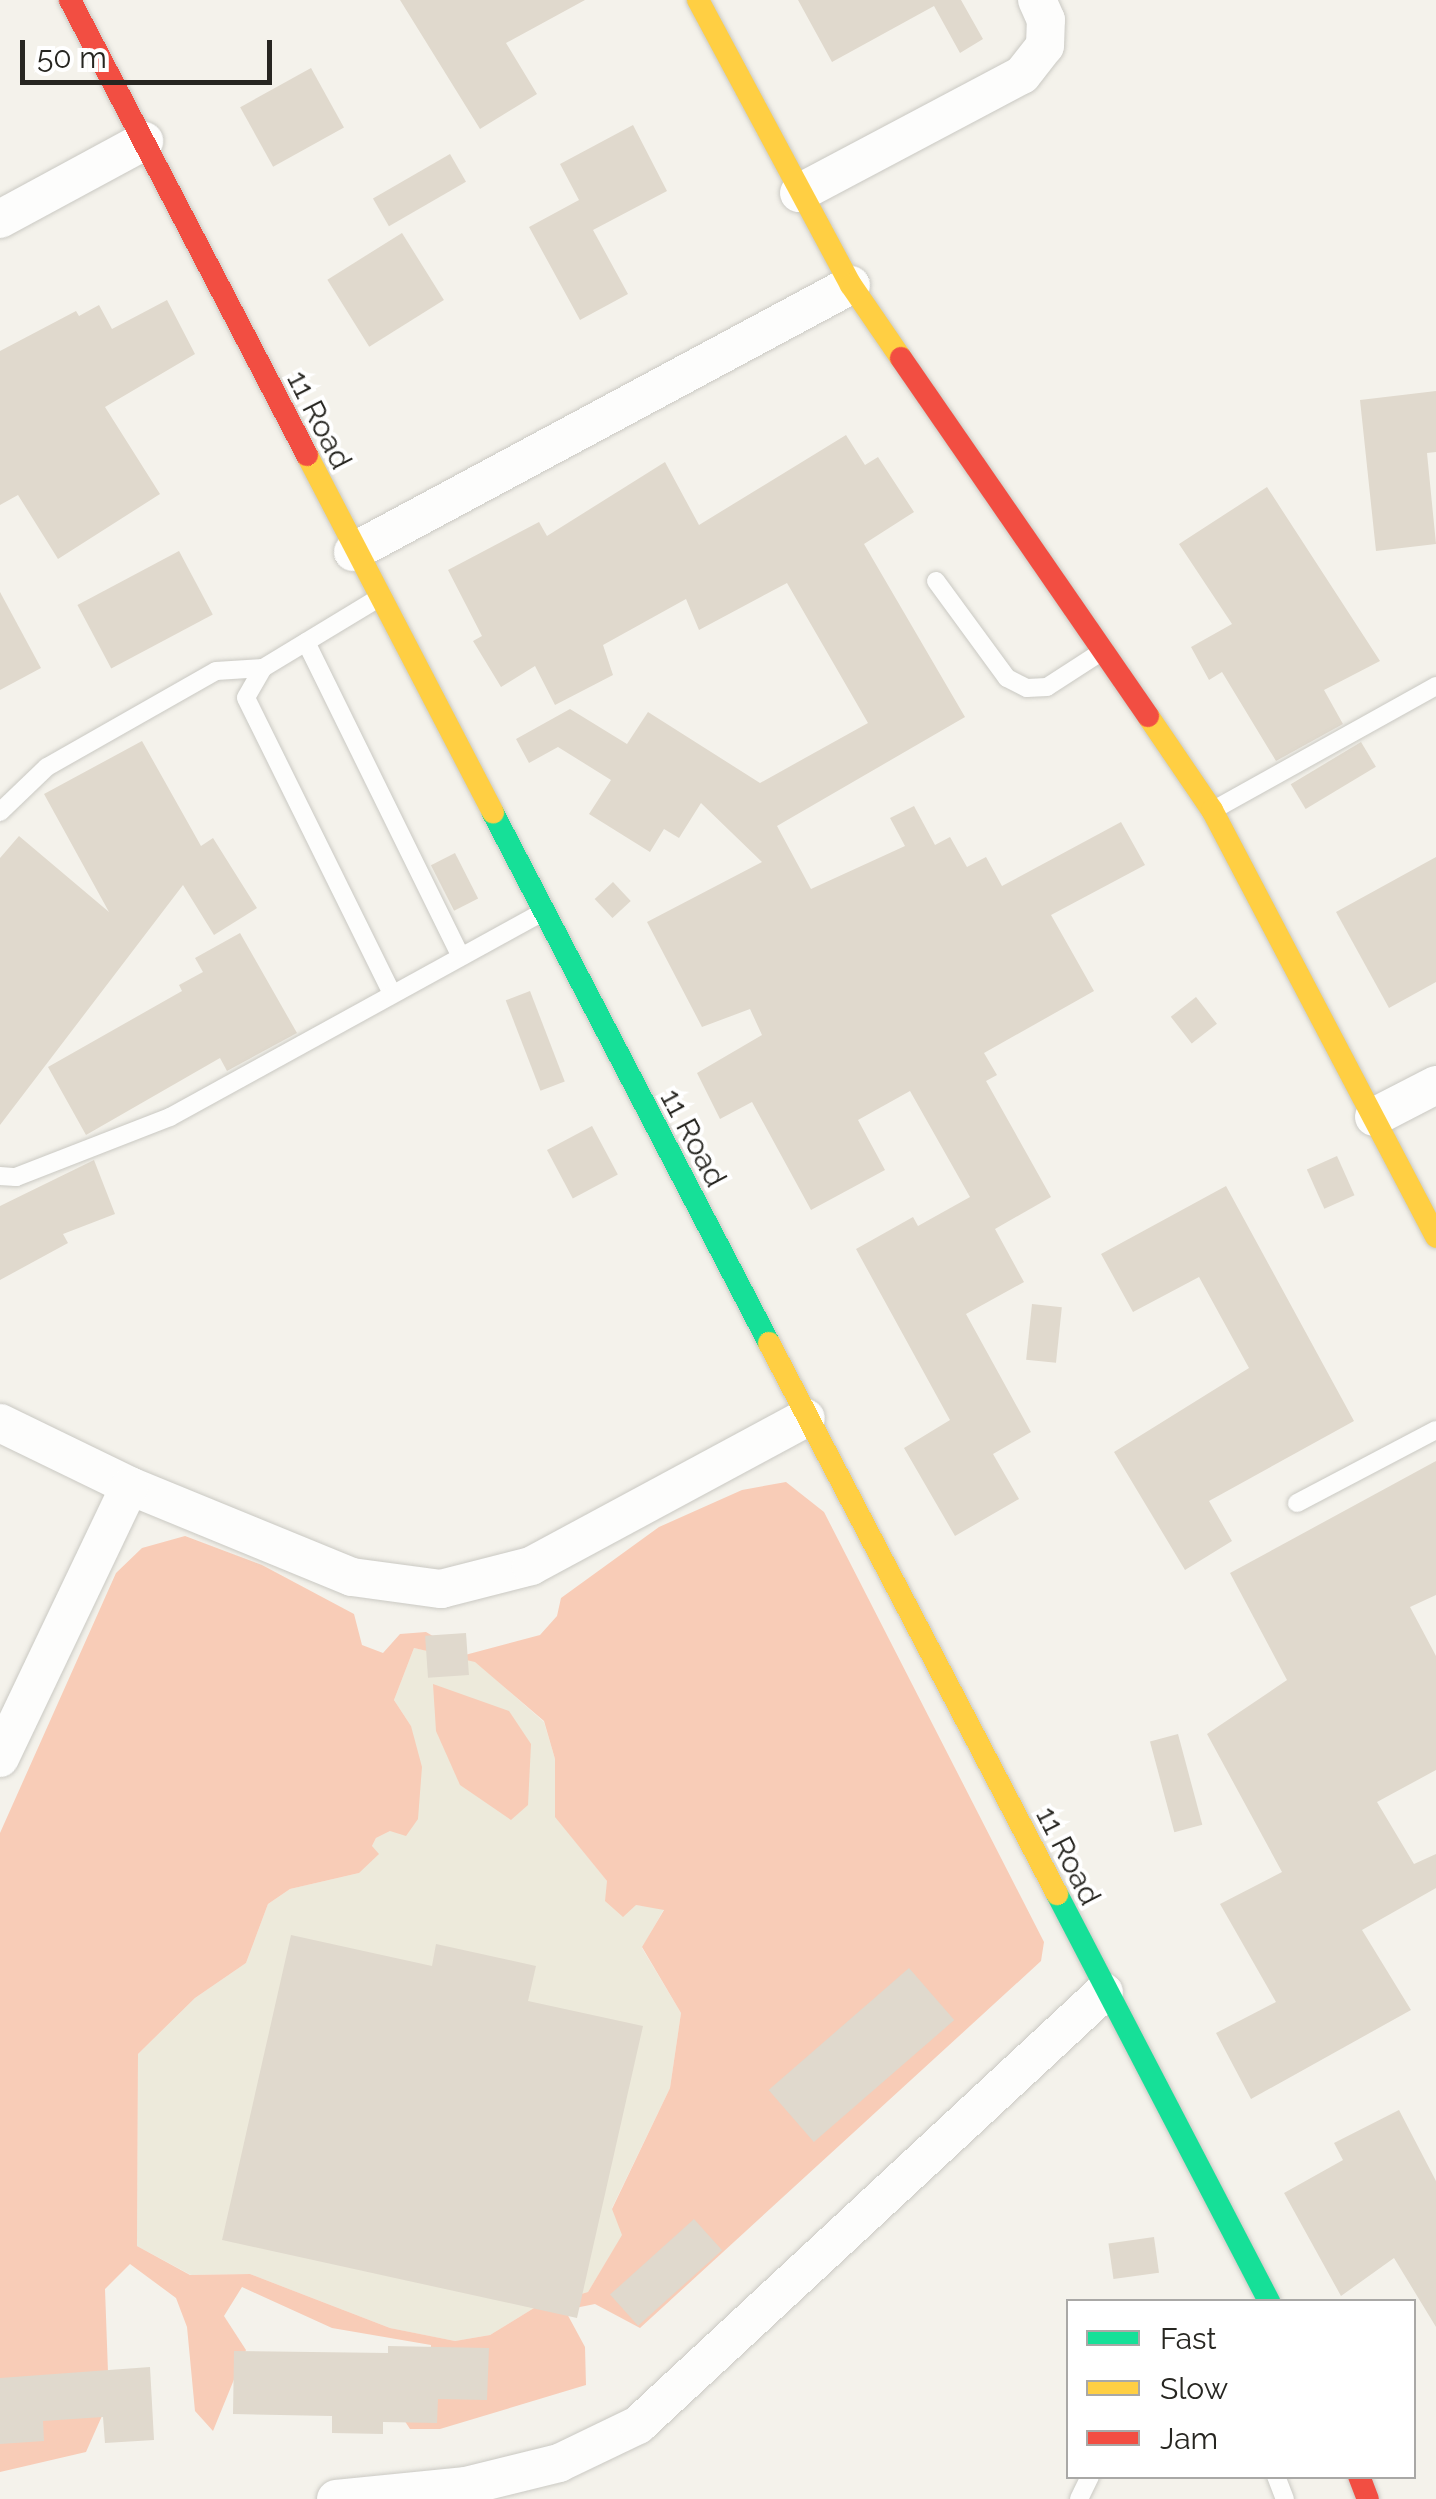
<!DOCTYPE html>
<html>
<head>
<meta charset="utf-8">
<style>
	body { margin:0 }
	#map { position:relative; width:1436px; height:2499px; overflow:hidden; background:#f4f2eb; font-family:Raleway,sans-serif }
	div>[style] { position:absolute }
	.built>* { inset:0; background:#edeadb }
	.green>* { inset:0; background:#f8ccb7 }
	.building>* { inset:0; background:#e0d9cd; transform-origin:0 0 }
	.roads { filter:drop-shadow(0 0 2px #cac9c3) drop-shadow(0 0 2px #cac9c3) }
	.lane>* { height:18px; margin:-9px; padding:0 9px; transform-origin:9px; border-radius:9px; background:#fdfdfc }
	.street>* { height:38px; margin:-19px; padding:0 19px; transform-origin:19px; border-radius:19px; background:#fdfdfc }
	.fast>* { height:22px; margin:-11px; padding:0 11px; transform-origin:11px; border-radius:11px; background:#16e098 }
	.slow>* { height:22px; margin:-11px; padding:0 11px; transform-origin:11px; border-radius:11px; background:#ffcf43 }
	.jam>* { height:22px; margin:-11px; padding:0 11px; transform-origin:11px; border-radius:11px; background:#f24e42 }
	span { translate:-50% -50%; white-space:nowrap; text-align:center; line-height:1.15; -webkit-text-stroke:8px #fff; paint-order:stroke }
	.street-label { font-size:30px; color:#272621 }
	.legend { position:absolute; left:1066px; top:2299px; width:350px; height:180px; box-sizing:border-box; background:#fff; border:2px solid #a9a8a6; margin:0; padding:12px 18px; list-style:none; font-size:30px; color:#272621 }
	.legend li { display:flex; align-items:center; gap:20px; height:50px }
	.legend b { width:50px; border:2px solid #a9a8a6 }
	.scale { position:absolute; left:20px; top:40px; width:252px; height:45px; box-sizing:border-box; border:5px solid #272621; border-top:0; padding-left:12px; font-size:30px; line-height:35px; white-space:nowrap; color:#272621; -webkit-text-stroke:8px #fff; paint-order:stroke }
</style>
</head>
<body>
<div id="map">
	<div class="built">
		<i style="clip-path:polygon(414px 1648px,475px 1661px,544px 1722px,555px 1759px,556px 1817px,607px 1881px,636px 1905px,664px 1909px,642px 1948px,681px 2013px,670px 2088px,612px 2208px,623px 2235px,588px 2292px,534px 2308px,490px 2335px,455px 2341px,390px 2328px,250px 2274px,191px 2275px,137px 2246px,138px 2054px,195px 1998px,246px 1963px,268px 1904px,290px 1889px,359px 1873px,376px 1838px,390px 1831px,411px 1726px,394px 1700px)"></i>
	</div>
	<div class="green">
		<i style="clip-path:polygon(evenodd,786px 1482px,824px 1512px,1044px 1942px,1041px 1961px,640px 2328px,595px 2304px,565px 2310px,585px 2347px,586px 2385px,440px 2429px,410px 2429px,393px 2403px,431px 2364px,431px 2345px,332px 2328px,242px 2287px,224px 2316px,246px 2350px,213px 2431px,195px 2411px,187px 2327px,176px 2298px,130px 2264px,105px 2289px,109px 2400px,86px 2452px,0 2472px,0 1833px,116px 1573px,142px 1548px,185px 1536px,262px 1565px,354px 1614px,362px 1645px,383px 1653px,400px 1634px,426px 1632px,465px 1655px,540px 1635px,557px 1616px,561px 1598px,659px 1527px,742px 1490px,786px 1482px,414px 1648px,475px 1662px,544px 1721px,555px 1759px,555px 1817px,607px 1881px,605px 1901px,623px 1917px,636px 1905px,664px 1910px,642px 1947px,681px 2013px,670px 2088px,612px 2209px,622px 2235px,588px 2292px,534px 2308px,490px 2335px,455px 2341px,390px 2328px,250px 2274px,190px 2275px,137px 2246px,138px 2054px,195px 1998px,246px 1963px,268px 1904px,290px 1889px,359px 1873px,379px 1854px,372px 1846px,376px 1838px,390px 1831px,406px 1836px,418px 1819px,422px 1767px,411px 1726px,394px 1700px,414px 1648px)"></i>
		<i style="clip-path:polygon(433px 1684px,509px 1711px,531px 1744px,528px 1805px,511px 1820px,460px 1785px,436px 1731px)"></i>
	</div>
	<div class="building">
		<i style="clip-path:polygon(400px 0,585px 0,506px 43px,537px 94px,480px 129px)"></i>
		<i style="clip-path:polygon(798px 0,961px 0,983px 39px,960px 53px,934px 6px,832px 62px)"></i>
		<i style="left:311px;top:68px;width:68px;height:81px;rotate:61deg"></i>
		<i style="clip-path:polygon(633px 125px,667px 191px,593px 230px,628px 294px,580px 320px,529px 227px,579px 200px,560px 164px)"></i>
		<i style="left:450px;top:154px;width:32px;height:89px;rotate:60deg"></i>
		<i style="left:402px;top:233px;width:79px;height:88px;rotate:58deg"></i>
		<i style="clip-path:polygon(167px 300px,195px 354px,105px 407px,160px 494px,58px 559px,18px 495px,0 505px,0 351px,76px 311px,79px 316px,99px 305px,112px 329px)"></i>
		<i style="clip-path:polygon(1436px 391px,1436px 452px,1427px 453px,1436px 544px,1376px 551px,1360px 400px)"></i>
		<i style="clip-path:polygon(846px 435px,865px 465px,878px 457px,914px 512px,864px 544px,965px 717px,777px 826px,811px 889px,905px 846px,890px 818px,914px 806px,935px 845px,950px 837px,967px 867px,986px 857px,1002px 886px,1121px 822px,1145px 865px,1051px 915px,1094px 991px,984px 1053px,997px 1075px,986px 1081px,1051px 1197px,995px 1229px,1024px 1282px,966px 1314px,1031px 1432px,993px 1454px,1019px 1499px,955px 1536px,904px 1448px,950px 1420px,856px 1249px,913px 1217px,918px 1226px,970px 1197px,910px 1091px,858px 1120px,885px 1170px,811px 1210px,752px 1102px,720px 1119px,697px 1073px,762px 1035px,750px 1009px,702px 1027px,647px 922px,762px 862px,701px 803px,679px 838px,664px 829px,650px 852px,589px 814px,611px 780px,558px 747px,529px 763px,516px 739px,570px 709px,627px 744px,648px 712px,760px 783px,868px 723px,787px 583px,699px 630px,686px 599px,603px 645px,613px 675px,555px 705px,535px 666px,501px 687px,473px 641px,482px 636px,448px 570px,539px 522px,547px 536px,665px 462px,699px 525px)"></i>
		<i style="clip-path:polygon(1267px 487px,1380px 661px,1324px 690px,1343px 724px,1276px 761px,1222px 672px,1209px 680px,1191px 647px,1232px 624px,1179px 544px)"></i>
		<i style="left:179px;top:551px;width:72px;height:115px;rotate:62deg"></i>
		<i style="clip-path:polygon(0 592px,41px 668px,0 690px)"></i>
		<i style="clip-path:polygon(142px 741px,201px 846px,213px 838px,257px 908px,214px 935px,183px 885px,0 1125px,0 858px,19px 836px,109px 912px,44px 794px)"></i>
		<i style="left:1361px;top:742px;width:29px;height:82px;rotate:59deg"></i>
		<i style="left:455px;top:853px;width:51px;height:27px;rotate:63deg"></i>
		<i style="clip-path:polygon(1436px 857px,1436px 982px,1389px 1008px,1336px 912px)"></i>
		<i style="left:613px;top:882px;width:26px;height:25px;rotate:47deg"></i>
		<i style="clip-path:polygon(240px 933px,297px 1033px,227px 1071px,220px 1058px,86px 1135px,48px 1067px,182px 991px,179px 985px,203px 972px,195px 958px)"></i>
		<i style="left:530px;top:991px;width:97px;height:26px;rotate:69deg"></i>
		<i style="left:1196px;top:997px;width:34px;height:32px;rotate:52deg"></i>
		<i style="left:592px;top:1126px;width:55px;height:51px;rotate:62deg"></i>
		<i style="left:1337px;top:1156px;width:43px;height:33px;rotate:66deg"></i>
		<i style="clip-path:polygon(94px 1160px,115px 1214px,63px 1234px,68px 1243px,0 1280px,0 1206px)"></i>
		<i style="clip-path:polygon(1226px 1186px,1354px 1421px,1209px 1501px,1232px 1541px,1185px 1570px,1114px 1452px,1249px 1368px,1199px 1277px,1133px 1312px,1101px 1254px)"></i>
		<i style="left:1032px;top:1304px;width:30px;height:56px;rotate:6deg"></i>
		<i style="clip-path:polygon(1436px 1461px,1436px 1595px,1410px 1607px,1436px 1656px,1436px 1770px,1377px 1802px,1414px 1864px,1436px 1854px,1436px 1888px,1362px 1930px,1411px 2010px,1251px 2099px,1216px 2033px,1276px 2002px,1220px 1904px,1282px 1872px,1207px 1734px,1287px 1680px,1230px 1573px)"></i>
		<i style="left:466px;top:1633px;width:42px;height:41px;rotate:86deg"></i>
		<i style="left:1178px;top:1734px;width:94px;height:29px;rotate:75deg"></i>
		<i style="clip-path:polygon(291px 1935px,432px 1966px,436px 1944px,536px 1966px,528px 2001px,643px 2026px,577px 2318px,222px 2240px)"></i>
		<i style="left:909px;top:1968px;width:69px;height:186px;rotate:49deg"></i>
		<i style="clip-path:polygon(1399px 2110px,1436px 2181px,1436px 2327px,1394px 2258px,1341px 2296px,1284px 2193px,1343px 2160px,1334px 2143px)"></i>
		<i style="left:694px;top:2219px;width:42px;height:113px;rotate:48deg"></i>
		<i style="left:1154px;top:2237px;width:36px;height:46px;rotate:82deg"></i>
		<i style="clip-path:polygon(388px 2346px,489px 2348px,487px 2400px,438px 2399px,437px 2423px,383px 2422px,383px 2434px,332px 2433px,332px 2416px,233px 2414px,234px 2351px,388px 2353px)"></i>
		<i style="clip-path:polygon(150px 2367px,154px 2440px,105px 2443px,103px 2417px,43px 2421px,44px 2441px,0 2444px,0 2378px)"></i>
	</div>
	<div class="roads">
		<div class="lane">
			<i style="left:936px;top:581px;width:120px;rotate:53.8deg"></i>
			<i style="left:1007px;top:678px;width:22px;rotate:27deg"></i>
			<i style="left:1027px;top:688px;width:20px;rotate:-3deg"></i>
			<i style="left:1047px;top:687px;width:64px;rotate:-32.9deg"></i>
			<i style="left:377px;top:599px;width:133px;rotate:148.8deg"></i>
			<i style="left:263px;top:668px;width:34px;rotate:120deg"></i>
			<i style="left:246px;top:698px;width:327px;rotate:63.7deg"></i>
			<i style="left:306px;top:642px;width:349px;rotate:63.8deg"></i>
			<i style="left:1217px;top:808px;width:251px;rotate:-29.1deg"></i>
			<i style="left:0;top:812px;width:65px;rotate:-43.8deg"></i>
			<i style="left:47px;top:767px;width:194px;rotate:-29.6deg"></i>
			<i style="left:216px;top:671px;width:47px;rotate:-3.7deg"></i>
			<i style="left:0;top:1176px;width:16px;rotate:4deg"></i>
			<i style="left:16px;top:1177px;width:165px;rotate:-21.3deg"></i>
			<i style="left:170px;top:1117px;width:423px;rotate:-28.8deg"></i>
			<i style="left:1297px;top:1503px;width:157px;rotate:-27.7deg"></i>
			<i style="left:1276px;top:2476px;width:25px;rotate:69deg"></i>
			<i style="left:1079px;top:2499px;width:25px;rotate:-64deg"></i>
		</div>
		<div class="street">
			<i style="left:799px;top:193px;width:252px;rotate:-27.9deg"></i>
			<i style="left:1022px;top:75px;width:37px;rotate:-52deg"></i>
			<i style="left:1045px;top:46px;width:26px;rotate:-88deg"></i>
			<i style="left:1046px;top:20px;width:22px;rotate:-114deg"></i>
			<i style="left:0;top:219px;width:164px;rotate:-28.4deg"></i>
			<i style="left:353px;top:552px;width:565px;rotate:-28.2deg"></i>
			<i style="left:1374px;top:1117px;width:70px;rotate:-27.3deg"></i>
			<i style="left:0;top:1423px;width:144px;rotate:25.9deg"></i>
			<i style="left:130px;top:1486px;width:240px;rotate:22.3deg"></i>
			<i style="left:352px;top:1577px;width:90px;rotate:7.7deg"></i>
			<i style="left:441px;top:1589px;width:93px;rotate:-14.3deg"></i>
			<i style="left:531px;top:1566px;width:312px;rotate:-28.3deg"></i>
			<i style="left:0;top:1758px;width:301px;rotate:-64.5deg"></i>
			<i style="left:336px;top:2499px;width:131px;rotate:-5.7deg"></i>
			<i style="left:466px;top:2486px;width:96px;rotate:-13.9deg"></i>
			<i style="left:559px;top:2463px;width:88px;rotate:-25.7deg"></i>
			<i style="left:638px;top:2425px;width:636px;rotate:-42.9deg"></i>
		</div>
		<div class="fast">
			<i style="left:493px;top:813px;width:598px;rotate:62.49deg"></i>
			<i style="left:1057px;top:1894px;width:460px;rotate:62.5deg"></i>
		</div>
		<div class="slow">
			<i style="left:698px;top:0;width:323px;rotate:61.8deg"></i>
			<i style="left:851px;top:285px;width:88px;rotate:55.6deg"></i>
			<i style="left:307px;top:455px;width:403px;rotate:62.5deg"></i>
			<i style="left:1148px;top:716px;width:114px;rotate:55.8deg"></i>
			<i style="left:1212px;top:810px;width:482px;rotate:62.3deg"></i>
			<i style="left:769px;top:1343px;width:622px;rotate:62.4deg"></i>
		</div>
		<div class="jam">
			<i style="left:70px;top:0;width:513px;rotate:62.49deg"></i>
			<i style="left:901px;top:358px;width:435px;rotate:55.4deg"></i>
			<i style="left:1359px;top:2476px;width:25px;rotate:69deg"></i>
		</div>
	</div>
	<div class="street-label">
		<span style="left:319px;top:420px;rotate:63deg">11 Road</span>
		<span style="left:693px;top:1138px;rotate:62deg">11 Road</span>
		<span style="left:1068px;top:1856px;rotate:63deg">11 Road</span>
	</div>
	<ul class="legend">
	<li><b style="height:12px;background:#16e098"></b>Fast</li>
	<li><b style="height:12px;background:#ffcf43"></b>Slow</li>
	<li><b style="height:12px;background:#f24e42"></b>Jam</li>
	</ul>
	<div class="scale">50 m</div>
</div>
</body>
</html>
